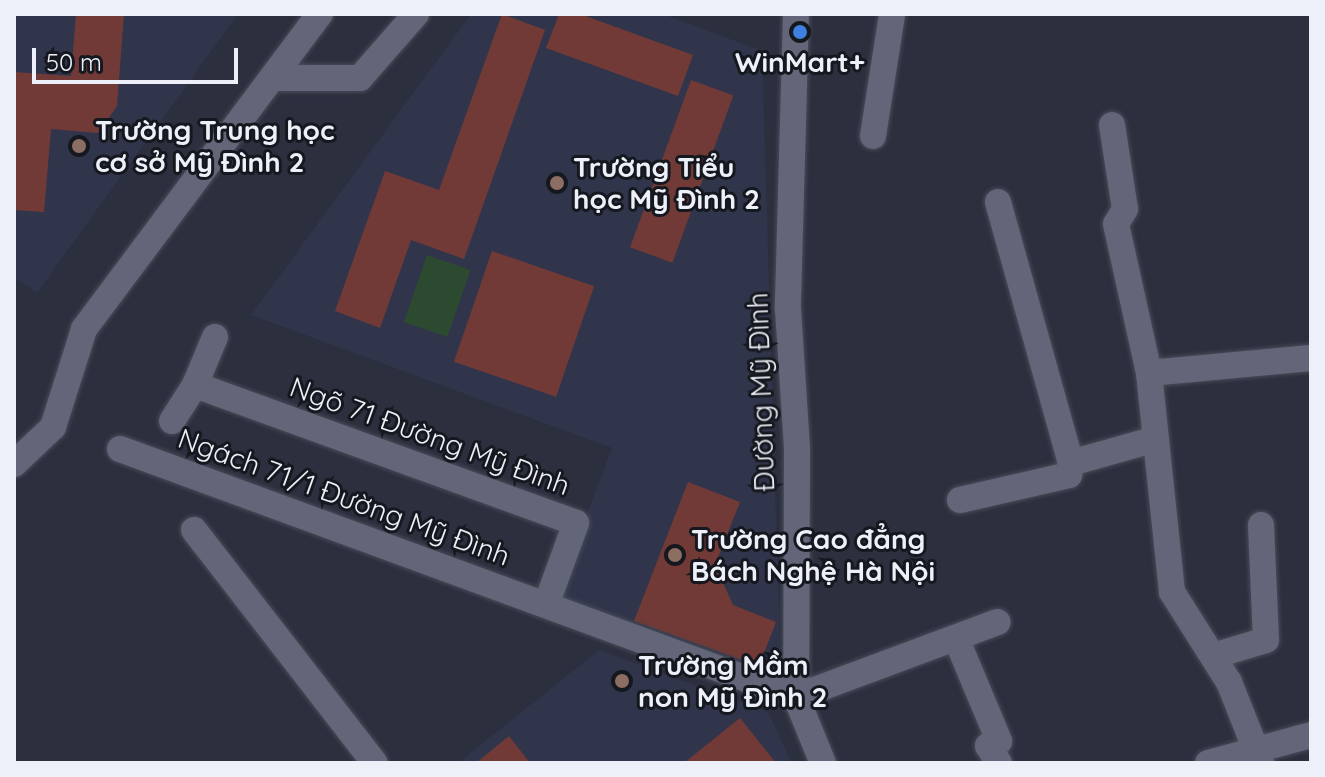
<!DOCTYPE html>
<html>
<head>
<meta charset="utf-8">
<style>
	body { margin:0 }
	#map { position:relative; width:1325px; height:777px; overflow:hidden; background:#2c2f3e; font-family:Quicksand,sans-serif }
	div>[style] { position:absolute }
	.built>* { inset:0; background:#31354b }
	.green>* { inset:0; background:#2c4a2f; transform-origin:0 0 }
	.building>* { inset:0; background:#723a36; transform-origin:0 0 }
	.roads { filter:drop-shadow(0 0 2px #484b58) drop-shadow(0 0 2px #484b58) }
	.minor>* { height:26px; margin:-13px; padding:0 13px; transform-origin:13px; border-radius:13px; background:#636678 }
	.dots>* { width:22px; height:22px; translate:-50% -50%; box-sizing:border-box; border:4px solid #16181f; border-radius:50% }
	span { translate:-50% -50%; white-space:nowrap; text-align:center; line-height:1.15; -webkit-text-stroke:6px #16181f; paint-order:stroke }
	.poi-label { font-size:28px; color:#edeff9; font-weight:700 }
	.left { translate:0 -50%; text-align:left }
	.street-label { font-size:28px; color:#edeff9 }
	.frame { position:absolute; inset:0; border:16px solid #edeff9; pointer-events:none }
	.scale { position:absolute; left:32px; top:48px; width:206px; height:36px; box-sizing:border-box; border:4px solid #edeff9; border-top:0; padding-left:10px; font-size:24px; line-height:28px; white-space:nowrap; color:#edeff9; -webkit-text-stroke:6px #16181f; paint-order:stroke }
</style>
</head>
<body>
<div id="map">
	<div class="built">
		<i style="clip-path:polygon(14px 14px,238px 14px,37px 293px,14px 277px)"></i>
		<i style="clip-path:polygon(471px 14px,663px 14px,762px 51px,781px 688px,554px 601px,612px 448px,251px 315px)"></i>
		<i style="clip-path:polygon(599px 650px,768px 712px,792px 763px,458px 763px)"></i>
	</div>
	<div class="green">
		<i style="left:427px;top:255px;width:46px;height:71px;rotate:19deg"></i>
	</div>
	<div class="building">
		<i style="clip-path:polygon(76px 14px,124px 14px,117px 106px,98px 133px,51px 129px,44px 212px,14px 210px,14px 72px,71px 76px)"></i>
		<i style="clip-path:polygon(502px 14px,545px 30px,464px 259px,411px 240px,380px 328px,335px 311px,385px 171px,439px 190px)"></i>
		<i style="clip-path:polygon(559px 14px,580px 14px,693px 55px,678px 96px,546px 48px)"></i>
		<i style="left:691px;top:80px;width:45px;height:178px;rotate:20deg"></i>
		<i style="left:492px;top:251px;width:108px;height:117px;rotate:19deg"></i>
		<i style="clip-path:polygon(688px 482px,740px 502px,715px 565px,733px 605px,776px 622px,759px 666px,634px 621px)"></i>
		<i style="clip-path:polygon(740px 718px,776px 763px,684px 763px)"></i>
		<i style="clip-path:polygon(509px 736px,530px 763px,476px 763px)"></i>
	</div>
	<div class="roads">
		<div class="minor">
			<i style="left:796px;top:14px;width:295px;rotate:91.6deg"></i>
			<i style="left:788px;top:309px;width:141px;rotate:86.3deg"></i>
			<i style="left:797px;top:450px;width:247px;rotate:90.2deg"></i>
			<i style="left:796px;top:697px;width:71px;rotate:67.8deg"></i>
			<i style="left:277px;top:78px;width:83px"></i>
			<i style="left:360px;top:78px;width:85px;rotate:-48.8deg"></i>
			<i style="left:1112px;top:125px;width:85px;rotate:81.2deg"></i>
			<i style="left:1125px;top:209px;width:17px;rotate:121deg"></i>
			<i style="left:1116px;top:224px;width:153px;rotate:77.5deg"></i>
			<i style="left:1149px;top:373px;width:220px;rotate:84deg"></i>
			<i style="left:1172px;top:592px;width:107px;rotate:57.7deg"></i>
			<i style="left:1229px;top:682px;width:87px;rotate:68.4deg"></i>
			<i style="left:873px;top:136px;width:123px;rotate:-81.1deg"></i>
			<i style="left:998px;top:202px;width:271px;rotate:74.4deg"></i>
			<i style="left:1149px;top:373px;width:163px;rotate:-5.3deg"></i>
			<i style="left:195px;top:385px;width:52px;rotate:-67.4deg"></i>
			<i style="left:172px;top:421px;width:43px;rotate:-57.4deg"></i>
			<i style="left:195px;top:385px;width:405px;rotate:19.9deg"></i>
			<i style="left:576px;top:523px;width:87px;rotate:110.1deg"></i>
			<i style="left:120px;top:449px;width:720px;rotate:20.15deg"></i>
			<i style="left:14px;top:464px;width:54px;rotate:-43.5deg"></i>
			<i style="left:53px;top:427px;width:103px;rotate:-72.4deg"></i>
			<i style="left:84px;top:329px;width:394px;rotate:-53.2deg"></i>
			<i style="left:960px;top:500px;width:112px;rotate:-12.9deg"></i>
			<i style="left:1069px;top:475px;width:12px;rotate:-81deg"></i>
			<i style="left:1071px;top:463px;width:88px;rotate:-15.8deg"></i>
			<i style="left:194px;top:530px;width:295px;rotate:52.2deg"></i>
			<i style="left:956px;top:638px;width:112px;rotate:67.3deg"></i>
			<i style="left:999px;top:741px;width:12px;rotate:156deg"></i>
			<i style="left:988px;top:746px;width:20px;rotate:57deg"></i>
			<i style="left:1213px;top:656px;width:55px;rotate:-16.8deg"></i>
			<i style="left:1266px;top:640px;width:115px;rotate:-92.5deg"></i>
			<i style="left:796px;top:697px;width:215px;rotate:-20.4deg"></i>
			<i style="left:1208px;top:763px;width:107px;rotate:-15.2deg"></i>
		</div>
	</div>
	<div class="dots">
		<i style="left:800px;top:32px;background:#3f7fe0"></i>
		<i style="left:79px;top:146px;background:#8d6e63"></i>
		<i style="left:557px;top:183px;background:#8d6e63"></i>
		<i style="left:675px;top:555px;background:#8d6e63"></i>
		<i style="left:622px;top:681px;background:#8d6e63"></i>
	</div>
	<div class="poi-label">
		<span style="left:800px;top:62px">WinMart+</span>
		<span class="left" style="left:95px;top:146px">Trường Trung học<br>cơ sở Mỹ Đình 2</span>
		<span class="left" style="left:573px;top:183px">Trường Tiểu<br>học Mỹ Đình 2</span>
		<span class="left" style="left:691px;top:555px">Trường Cao đẳng<br>Bách Nghệ Hà Nội</span>
		<span class="left" style="left:638px;top:681px">Trường Mầm<br>non Mỹ Đình 2</span>
	</div>
	<div class="street-label">
		<span style="left:761px;top:392px;rotate:-92deg">Đường Mỹ Đình</span>
		<span style="left:430px;top:436px;rotate:20deg">Ngõ 71 Đường Mỹ Đình</span>
		<span style="left:344px;top:497px;rotate:20deg">Ngách 71/1 Đường Mỹ Đình</span>
	</div>
	<div class="frame"></div>
	<div class="scale">50 m</div>
</div>
</body>
</html>
